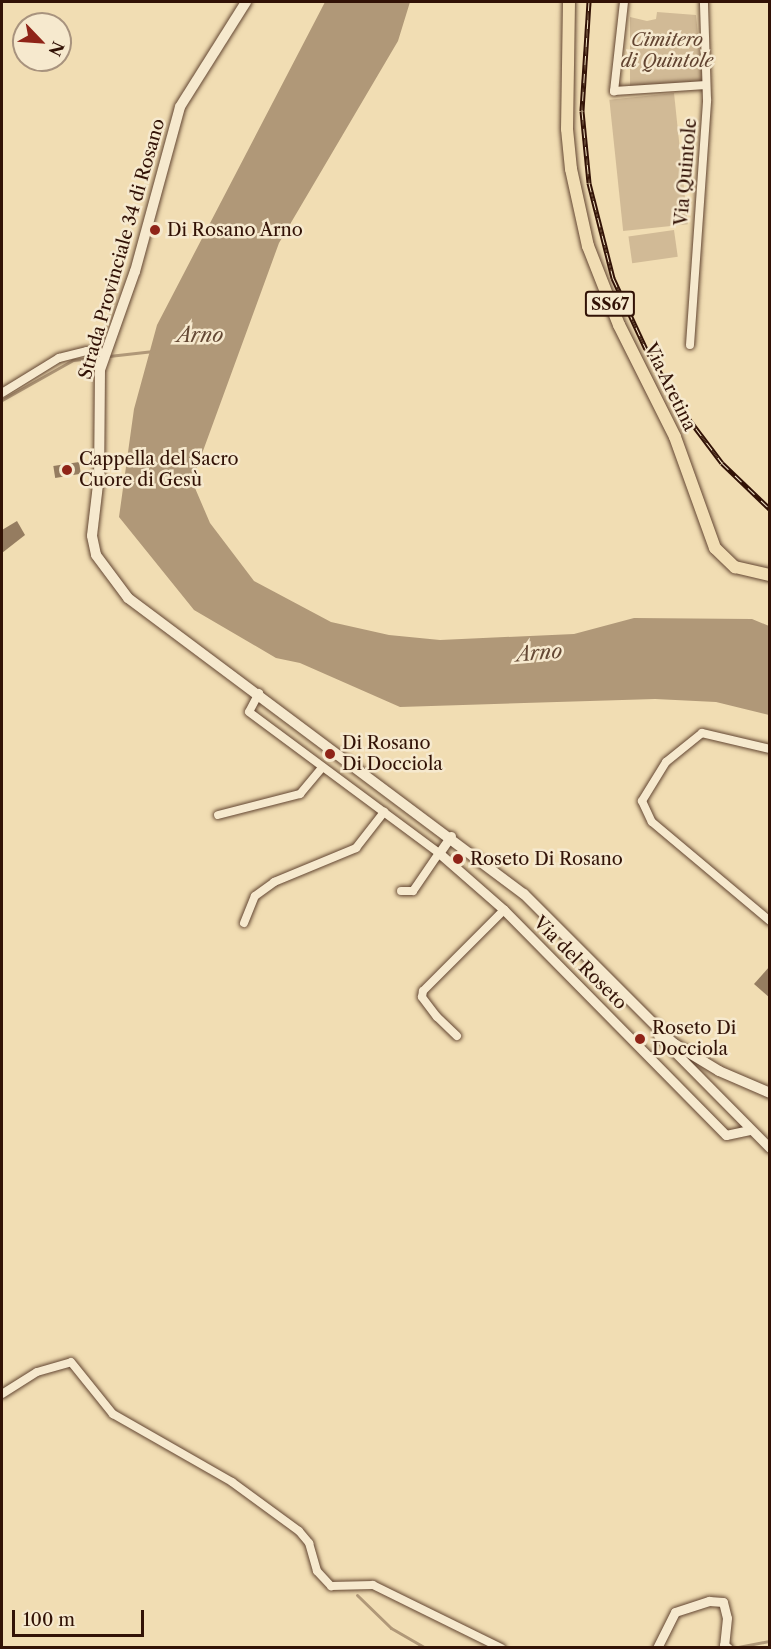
<!DOCTYPE html>
<html>
<head>
<meta charset="utf-8">
<style>
	body { margin:0 }
	#map { position:relative; width:771px; height:1649px; overflow:hidden; background:#f1ddb3; font-family:"Libre Caslon Text",serif }
	div>[style] { position:absolute }
	.green>* { inset:0; background:#d1ba96; transform-origin:0 0 }
	.water>* { inset:0; background:#b09878 }
	.stream>* { height:3px; margin:-1.5px; padding:0 1.5px; transform-origin:1.5px; border-radius:1.5px; background:#b09878 }
	.building>* { inset:0; background:#957c60; transform-origin:0 0 }
	.roads { filter:drop-shadow(0 0 2px #624531) drop-shadow(0 0 2px #624531) }
	.minor>* { height:8px; margin:-4px; padding:0 4px; transform-origin:4px; border-radius:4px; background:#f6e9ce }
	.tertiary>* { height:9px; margin:-4.5px; padding:0 4.5px; transform-origin:4.5px; border-radius:4.5px; background:#f6e9ce }
	.secondary>* { height:10px; margin:-5px; padding:0 5px; transform-origin:5px; border-radius:5px; background:#f6e9ce }
	.primary>* { height:12px; margin:-6px; padding:0 6px; transform-origin:6px; border-radius:6px; background:#f1ddb3 }
	.rail>* { height:5px; margin-top:-2.5px; transform-origin:0; background:repeating-linear-gradient(90deg,#f6e9ce 0 9px,#321206 0 18px); box-sizing:border-box; border-block:2px solid #321206 }
	.dots>* { width:16px; height:16px; translate:-50% -50%; box-sizing:border-box; border:3px solid #f6e9ce; border-radius:50% }
	span { translate:-50% -50%; white-space:nowrap; text-align:center; line-height:1.15; -webkit-text-stroke:5px #f6e9ce; paint-order:stroke }
	.shield-label span { padding:2px 4px; background:#f6e9ce; border:2px solid; border-radius:4px; -webkit-text-stroke-width:0 }
	.shield-label { font-size:16px; color:#321206; font-weight:700 }
	.park-label { font-size:18px; color:#624431; font-style:italic }
	.street-label { font-size:18px; color:#321206 }
	.poi-label { font-size:18px; color:#321206 }
	.left { translate:0 -50%; text-align:left }
	.water-label { font-size:20px; color:#644834; font-style:italic }
	.frame { position:absolute; inset:0; border:3px solid #321206; pointer-events:none }
	.north { position:absolute; left:12px; top:12px; width:60px; height:60px; box-sizing:border-box; background:#f6e9ce; border:2px solid #a8937e; border-radius:50%; rotate:115deg; font-size:16px; font-weight:700; line-height:24px; text-align:center; color:#321206 }
	.north::after { content:''; display:block; margin:auto; width:21px; height:27px; background:#8f2418; clip-path:polygon(50% 0,100% 100%,50% 72%,0 100%) }
	.scale { position:absolute; left:12px; top:1610px; width:132px; height:27px; box-sizing:border-box; border:3px solid #321206; border-top:0; padding-left:8px; font-size:18px; line-height:21px; white-space:nowrap; color:#321206; -webkit-text-stroke:4px #f6e9ce; paint-order:stroke }
</style>
</head>
<body>
<div id="map">
	<div class="green">
		<i style="clip-path:polygon(657px 12px,696px 15px,703px 83px,630px 88px,630px 17px,647px 21px,656px 19px)"></i>
		<i style="left:674px;top:93px;width:132px;height:65px;rotate:84deg"></i>
		<i style="left:674px;top:230px;width:27px;height:46px;rotate:82deg"></i>
	</div>
	<div class="water">
		<i style="clip-path:polygon(325px 2px,410px 2px,398px 41px,279px 243px,192px 481px,210px 523px,254px 581px,331px 622px,389px 635px,440px 640px,574px 634px,634px 618px,752px 619px,769px 626px,769px 715px,716px 702px,655px 699px,400px 707px,300px 663px,276px 658px,194px 610px,119px 517px,134px 409px,157px 325px)"></i>
	</div>
	<div class="stream">
		<i style="left:2px;top:400px;width:81px;rotate:-29.4deg"></i>
		<i style="left:73px;top:360px;width:81px;rotate:-6.4deg"></i>
		<i style="left:357px;top:1595px;width:47px;rotate:44.1deg"></i>
		<i style="left:391px;top:1628px;width:39px;rotate:30deg"></i>
		<i style="left:733px;top:1648px;width:38px;rotate:-11deg"></i>
	</div>
	<div class="building">
		<i style="left:79px;top:462px;width:12px;height:26px;rotate:81deg"></i>
		<i style="clip-path:polygon(17px 521px,25px 535px,2px 553px,2px 530px)"></i>
		<i style="clip-path:polygon(770px 966px,770px 998px,754px 984px)"></i>
	</div>
	<div class="roads">
		<div class="minor">
			<i style="left:624px;top:2px;width:90px;rotate:96.4deg"></i>
			<i style="left:614px;top:91px;width:92px;rotate:-3.7deg"></i>
			<i style="left:690px;top:345px;width:246px;rotate:-86deg"></i>
			<i style="left:707px;top:100px;width:98px;rotate:-91.8deg"></i>
			<i style="left:2px;top:393px;width:67px;rotate:-31.6deg"></i>
			<i style="left:59px;top:358px;width:29px;rotate:-14deg"></i>
			<i style="left:87px;top:351px;width:18px;rotate:6deg"></i>
			<i style="left:259px;top:693px;width:21px;rotate:118deg"></i>
			<i style="left:249px;top:712px;width:237px;rotate:36.6deg"></i>
			<i style="left:439px;top:853px;width:46px;rotate:124.4deg"></i>
			<i style="left:413px;top:891px;width:12px;rotate:180deg"></i>
			<i style="left:770px;top:749px;width:70px;rotate:-166.8deg"></i>
			<i style="left:702px;top:733px;width:46px;rotate:141.1deg"></i>
			<i style="left:666px;top:762px;width:46px;rotate:121.6deg"></i>
			<i style="left:642px;top:801px;width:23px;rotate:65deg"></i>
			<i style="left:652px;top:822px;width:154px;rotate:40deg"></i>
			<i style="left:218px;top:815px;width:85px;rotate:-14.4deg"></i>
			<i style="left:300px;top:794px;width:35px;rotate:-50deg"></i>
			<i style="left:244px;top:923px;width:29px;rotate:-68deg"></i>
			<i style="left:255px;top:896px;width:24px;rotate:-36deg"></i>
			<i style="left:274px;top:882px;width:89px;rotate:-22.5deg"></i>
			<i style="left:356px;top:848px;width:46px;rotate:-52.1deg"></i>
			<i style="left:457px;top:1036px;width:28px;rotate:-136deg"></i>
			<i style="left:437px;top:1017px;width:25px;rotate:-127deg"></i>
			<i style="left:422px;top:997px;width:6px;rotate:-81deg"></i>
			<i style="left:423px;top:991px;width:115px;rotate:-45deg"></i>
			<i style="left:2px;top:1394px;width:41px;rotate:-32.2deg"></i>
			<i style="left:37px;top:1372px;width:35px;rotate:-16deg"></i>
			<i style="left:71px;top:1362px;width:67px;rotate:51.1deg"></i>
			<i style="left:113px;top:1414px;width:137px;rotate:29.7deg"></i>
			<i style="left:232px;top:1482px;width:83px;rotate:36.2deg"></i>
			<i style="left:299px;top:1531px;width:16px;rotate:50deg"></i>
			<i style="left:309px;top:1543px;width:29px;rotate:74deg"></i>
			<i style="left:317px;top:1571px;width:21px;rotate:47deg"></i>
			<i style="left:331px;top:1586px;width:42px;rotate:-1.4deg"></i>
			<i style="left:373px;top:1585px;width:143px;rotate:26.2deg"></i>
		</div>
		<div class="tertiary">
			<i style="left:451px;top:836px;width:21px;rotate:125deg"></i>
			<i style="left:439px;top:853px;width:86px;rotate:41.2deg"></i>
			<i style="left:504px;top:910px;width:316px;rotate:45.4deg"></i>
			<i style="left:726px;top:1135px;width:24px;rotate:-12deg"></i>
			<i style="left:658px;top:1035px;width:159px;rotate:45.3deg"></i>
			<i style="left:657px;top:1648px;width:40px;rotate:-63.4deg"></i>
			<i style="left:675px;top:1612px;width:36px;rotate:-18deg"></i>
			<i style="left:709px;top:1601px;width:14px;rotate:4deg"></i>
			<i style="left:723px;top:1602px;width:16px;rotate:76deg"></i>
			<i style="left:727px;top:1618px;width:27px;rotate:96deg"></i>
			<i style="left:724px;top:1645px;width:5px;rotate:37deg"></i>
		</div>
		<div class="secondary">
			<i style="left:246px;top:2px;width:124px;rotate:122.2deg"></i>
			<i style="left:180px;top:107px;width:170px;rotate:105.3deg"></i>
			<i style="left:135px;top:271px;width:105px;rotate:109.5deg"></i>
			<i style="left:100px;top:370px;width:106px;rotate:90.5deg"></i>
			<i style="left:99px;top:476px;width:60px;rotate:96.7deg"></i>
			<i style="left:92px;top:536px;width:19px;rotate:78deg"></i>
			<i style="left:96px;top:555px;width:54px;rotate:53.3deg"></i>
			<i style="left:128px;top:598px;width:494px;rotate:36.8deg"></i>
			<i style="left:524px;top:894px;width:211px;rotate:45deg"></i>
			<i style="left:673px;top:1043px;width:54px;rotate:31.3deg"></i>
			<i style="left:719px;top:1071px;width:56px;rotate:23.3deg"></i>
		</div>
		<div class="primary">
			<i style="left:569px;top:2px;width:127px;rotate:90.9deg"></i>
			<i style="left:567px;top:129px;width:40px;rotate:84.3deg"></i>
			<i style="left:571px;top:169px;width:79px;rotate:77.6deg"></i>
			<i style="left:588px;top:246px;width:85px;rotate:68.6deg"></i>
			<i style="left:619px;top:325px;width:125px;rotate:63.4deg"></i>
			<i style="left:675px;top:437px;width:118px;rotate:70.2deg"></i>
			<i style="left:715px;top:548px;width:28px;rotate:44deg"></i>
			<i style="left:735px;top:567px;width:36px;rotate:13deg"></i>
		</div>
	</div>
	<div class="rail">
		<i style="left:589px;top:2px;width:109px;rotate:93.7deg"></i>
		<i style="left:582px;top:111px;width:72px;rotate:84.4deg"></i>
		<i style="left:589px;top:183px;width:98px;rotate:75.8deg"></i>
		<i style="left:613px;top:278px;width:78px;rotate:65.1deg"></i>
		<i style="left:646px;top:349px;width:76px;rotate:59deg"></i>
		<i style="left:685px;top:414px;width:61px;rotate:52.9deg"></i>
		<i style="left:722px;top:463px;width:66px;rotate:43.8deg"></i>
	</div>
	<div class="dots">
		<i style="left:155px;top:230px;background:#8f2418"></i>
		<i style="left:67px;top:470px;background:#8f2418"></i>
		<i style="left:330px;top:754px;background:#8f2418"></i>
		<i style="left:458px;top:859px;background:#8f2418"></i>
		<i style="left:640px;top:1039px;background:#8f2418"></i>
	</div>
	<div class="shield-label">
		<span style="left:610px;top:304px">SS67</span>
	</div>
	<div class="park-label">
		<span style="left:667px;top:51px">Cimitero<br>di Quintole</span>
	</div>
	<div class="street-label">
		<span style="left:686px;top:172px;rotate:-85deg">Via Quintole</span>
		<span style="left:122px;top:249px;rotate:-74deg">Strada Provinciale 34 di Rosano</span>
		<span style="left:670px;top:387px;rotate:64deg">Via Aretina</span>
		<span style="left:580px;top:963px;rotate:45deg">Via del Roseto</span>
	</div>
	<div class="poi-label">
		<span class="left" style="left:167px;top:230px">Di Rosano Arno</span>
		<span class="left" style="left:79px;top:470px">Cappella del Sacro<br>Cuore di Gesù</span>
		<span class="left" style="left:342px;top:754px">Di Rosano<br>Di Docciola</span>
		<span class="left" style="left:470px;top:859px">Roseto Di Rosano</span>
		<span class="left" style="left:652px;top:1039px">Roseto Di<br>Docciola</span>
	</div>
	<div class="water-label">
		<span style="left:200px;top:335px">Arno</span>
		<span style="left:539px;top:653px;rotate:-5deg">Arno</span>
	</div>
	<div class="frame"></div>
	<div class="north">N</div>
	<div class="scale">100 m</div>
</div>
</body>
</html>
